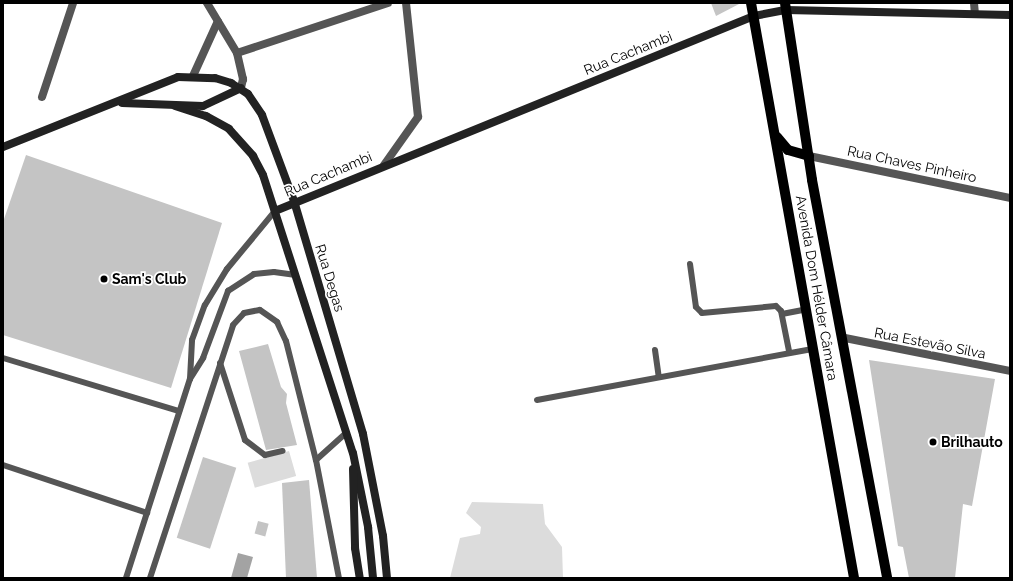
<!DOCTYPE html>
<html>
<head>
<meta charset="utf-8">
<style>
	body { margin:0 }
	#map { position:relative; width:1013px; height:581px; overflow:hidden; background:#fff; font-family:Raleway,sans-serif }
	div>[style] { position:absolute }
	.green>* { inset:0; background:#dcdcdc; transform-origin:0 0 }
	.water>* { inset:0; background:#a3a3a3 }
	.building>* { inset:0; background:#c4c4c4; transform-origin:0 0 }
	.lane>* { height:6px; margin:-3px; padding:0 3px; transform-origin:3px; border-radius:3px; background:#555 }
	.street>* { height:8px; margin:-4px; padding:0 4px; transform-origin:4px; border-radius:4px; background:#555 }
	.secondary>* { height:8px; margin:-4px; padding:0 4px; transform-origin:4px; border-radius:4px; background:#222 }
	.primary>* { height:10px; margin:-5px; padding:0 5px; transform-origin:5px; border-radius:5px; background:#000 }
	.dots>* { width:11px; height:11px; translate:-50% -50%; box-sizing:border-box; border:2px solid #fff; border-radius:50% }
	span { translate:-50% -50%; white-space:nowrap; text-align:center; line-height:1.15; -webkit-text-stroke:3.5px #fff; paint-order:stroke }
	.street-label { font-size:14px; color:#000 }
	.poi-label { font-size:14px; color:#000; font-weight:700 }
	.left { translate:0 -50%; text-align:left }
	.frame { position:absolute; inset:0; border:4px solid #000; pointer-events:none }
</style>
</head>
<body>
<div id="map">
	<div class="green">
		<i style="left:289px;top:451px;width:26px;height:43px;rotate:74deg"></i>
		<i style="clip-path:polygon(472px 502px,543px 504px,545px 524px,562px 547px,563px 578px,450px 578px,460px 538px,480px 534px,481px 527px,466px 513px)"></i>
	</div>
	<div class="water">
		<i style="clip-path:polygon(238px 553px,253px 557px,247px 578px,231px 578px)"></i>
	</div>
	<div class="building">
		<i style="clip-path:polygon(711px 3px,741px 3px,716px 16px)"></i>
		<i style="clip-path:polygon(26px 155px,222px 223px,171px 388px,3px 335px,3px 222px)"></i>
		<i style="clip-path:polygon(268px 344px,281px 387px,287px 394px,286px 403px,297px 445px,266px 450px,239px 351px)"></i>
		<i style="clip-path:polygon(869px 360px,995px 379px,972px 506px,963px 504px,955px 578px,909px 578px,903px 547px,898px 546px)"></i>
		<i style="left:203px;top:457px;width:35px;height:85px;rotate:18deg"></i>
		<i style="clip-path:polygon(309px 480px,317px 578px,286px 578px,282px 483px)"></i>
		<i style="left:258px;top:521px;width:11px;height:13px;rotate:15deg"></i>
	</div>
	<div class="lane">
		<i style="left:690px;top:264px;width:43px;rotate:82.1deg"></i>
		<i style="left:696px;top:307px;width:8px;rotate:45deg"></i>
		<i style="left:702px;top:313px;width:74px;rotate:-5.4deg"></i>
		<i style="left:776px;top:306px;width:7px;rotate:45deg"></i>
		<i style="left:781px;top:311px;width:41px;rotate:78.7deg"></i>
		<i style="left:782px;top:314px;width:25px;rotate:-11deg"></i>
		<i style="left:655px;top:350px;width:27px;rotate:82deg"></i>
		<i style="left:3px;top:358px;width:184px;rotate:16.8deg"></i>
		<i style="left:220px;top:363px;width:81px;rotate:72deg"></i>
		<i style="left:245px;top:440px;width:25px;rotate:37deg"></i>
		<i style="left:265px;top:455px;width:18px;rotate:-13deg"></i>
		<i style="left:190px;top:379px;width:39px;rotate:-87deg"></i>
		<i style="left:192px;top:340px;width:37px;rotate:-70deg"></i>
		<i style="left:205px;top:305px;width:42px;rotate:-58.6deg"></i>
		<i style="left:227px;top:269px;width:75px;rotate:-50.4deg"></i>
		<i style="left:537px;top:400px;width:280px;rotate:-10.5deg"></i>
		<i style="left:316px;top:460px;width:40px;rotate:-42deg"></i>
		<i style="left:3px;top:465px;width:152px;rotate:18.4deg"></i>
		<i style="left:126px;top:578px;width:209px;rotate:-72.2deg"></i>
		<i style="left:190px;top:379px;width:25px;rotate:-58deg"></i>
		<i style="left:203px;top:358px;width:72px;rotate:-69.5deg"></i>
		<i style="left:228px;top:291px;width:31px;rotate:-33deg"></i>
		<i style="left:254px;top:274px;width:20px;rotate:-6deg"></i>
		<i style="left:274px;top:272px;width:22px;rotate:8deg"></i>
		<i style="left:150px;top:578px;width:266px;rotate:-71.8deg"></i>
		<i style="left:233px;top:325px;width:16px;rotate:-47deg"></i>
		<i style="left:244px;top:313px;width:16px;rotate:-11deg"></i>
		<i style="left:260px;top:310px;width:21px;rotate:35deg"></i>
		<i style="left:277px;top:322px;width:21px;rotate:65deg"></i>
		<i style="left:286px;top:341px;width:123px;rotate:75.9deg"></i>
		<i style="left:316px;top:460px;width:120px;rotate:79deg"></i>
	</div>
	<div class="street">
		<i style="left:207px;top:3px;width:58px;rotate:59deg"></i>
		<i style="left:237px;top:53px;width:27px;rotate:77deg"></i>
		<i style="left:243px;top:79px;width:9px;rotate:103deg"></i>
		<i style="left:974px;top:3px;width:11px;rotate:85deg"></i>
		<i style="left:237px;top:53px;width:159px;rotate:-18.3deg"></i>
		<i style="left:193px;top:76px;width:60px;rotate:-65.6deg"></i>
		<i style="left:42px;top:97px;width:99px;rotate:-71.7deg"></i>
		<i style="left:809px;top:156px;width:205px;rotate:11.8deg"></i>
		<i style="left:384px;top:165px;width:59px;rotate:-54.7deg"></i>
		<i style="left:418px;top:117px;width:115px;rotate:-96deg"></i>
		<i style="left:845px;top:338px;width:168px;rotate:11.3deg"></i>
	</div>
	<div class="secondary">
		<i style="left:122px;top:103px;width:81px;rotate:2.1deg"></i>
		<i style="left:203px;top:106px;width:42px;rotate:-25.3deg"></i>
		<i style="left:175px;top:106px;width:33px;rotate:18deg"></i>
		<i style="left:206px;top:116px;width:26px;rotate:29deg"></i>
		<i style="left:229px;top:129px;width:36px;rotate:48deg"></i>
		<i style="left:253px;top:156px;width:21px;rotate:62deg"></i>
		<i style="left:263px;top:175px;width:292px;rotate:72.1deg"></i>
		<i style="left:353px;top:453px;width:76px;rotate:78.5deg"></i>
		<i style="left:368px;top:527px;width:51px;rotate:84.4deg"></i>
		<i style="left:3px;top:147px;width:188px;rotate:-21.8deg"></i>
		<i style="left:178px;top:77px;width:37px;rotate:2deg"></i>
		<i style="left:215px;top:78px;width:17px;rotate:17deg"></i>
		<i style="left:231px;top:83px;width:20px;rotate:33deg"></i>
		<i style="left:248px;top:94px;width:25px;rotate:56deg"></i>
		<i style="left:262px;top:115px;width:92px;rotate:69.6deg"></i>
		<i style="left:294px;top:201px;width:243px;rotate:73.5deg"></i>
		<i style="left:363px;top:434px;width:104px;rotate:78.9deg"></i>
		<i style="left:383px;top:536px;width:42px;rotate:84.6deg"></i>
		<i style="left:275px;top:211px;width:517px;rotate:-22.15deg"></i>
		<i style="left:754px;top:16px;width:33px;rotate:-11deg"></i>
		<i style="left:786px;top:10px;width:224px;rotate:1.3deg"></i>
		<i style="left:353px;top:469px;width:79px;rotate:88.5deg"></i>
		<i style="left:355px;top:548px;width:30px;rotate:81deg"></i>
	</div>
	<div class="primary">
		<i style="left:751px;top:3px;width:584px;rotate:79.84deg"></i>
		<i style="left:785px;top:3px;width:179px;rotate:81.3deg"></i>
		<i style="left:812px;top:180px;width:405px;rotate:79.3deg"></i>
		<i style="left:777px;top:137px;width:17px;rotate:50deg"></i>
		<i style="left:788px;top:150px;width:22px;rotate:16deg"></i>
	</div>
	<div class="dots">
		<i style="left:104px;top:279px;background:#000"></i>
		<i style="left:933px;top:442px;background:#000"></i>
	</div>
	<div class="street-label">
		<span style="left:628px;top:53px;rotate:-22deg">Rua Cachambi</span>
		<span style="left:912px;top:164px;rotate:12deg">Rua Chaves Pinheiro</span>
		<span style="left:328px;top:174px;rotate:-23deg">Rua Cachambi</span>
		<span style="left:330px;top:278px;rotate:73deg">Rua Degas</span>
		<span style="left:817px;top:288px;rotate:80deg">Avenida Dom Hélder Câmara</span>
		<span style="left:930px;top:343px;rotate:11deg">Rua Estevão Silva</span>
	</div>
	<div class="poi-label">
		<span class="left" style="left:112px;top:279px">Sam's Club</span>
		<span class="left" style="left:941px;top:442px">Brilhauto</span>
	</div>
	<div class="frame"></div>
</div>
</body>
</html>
